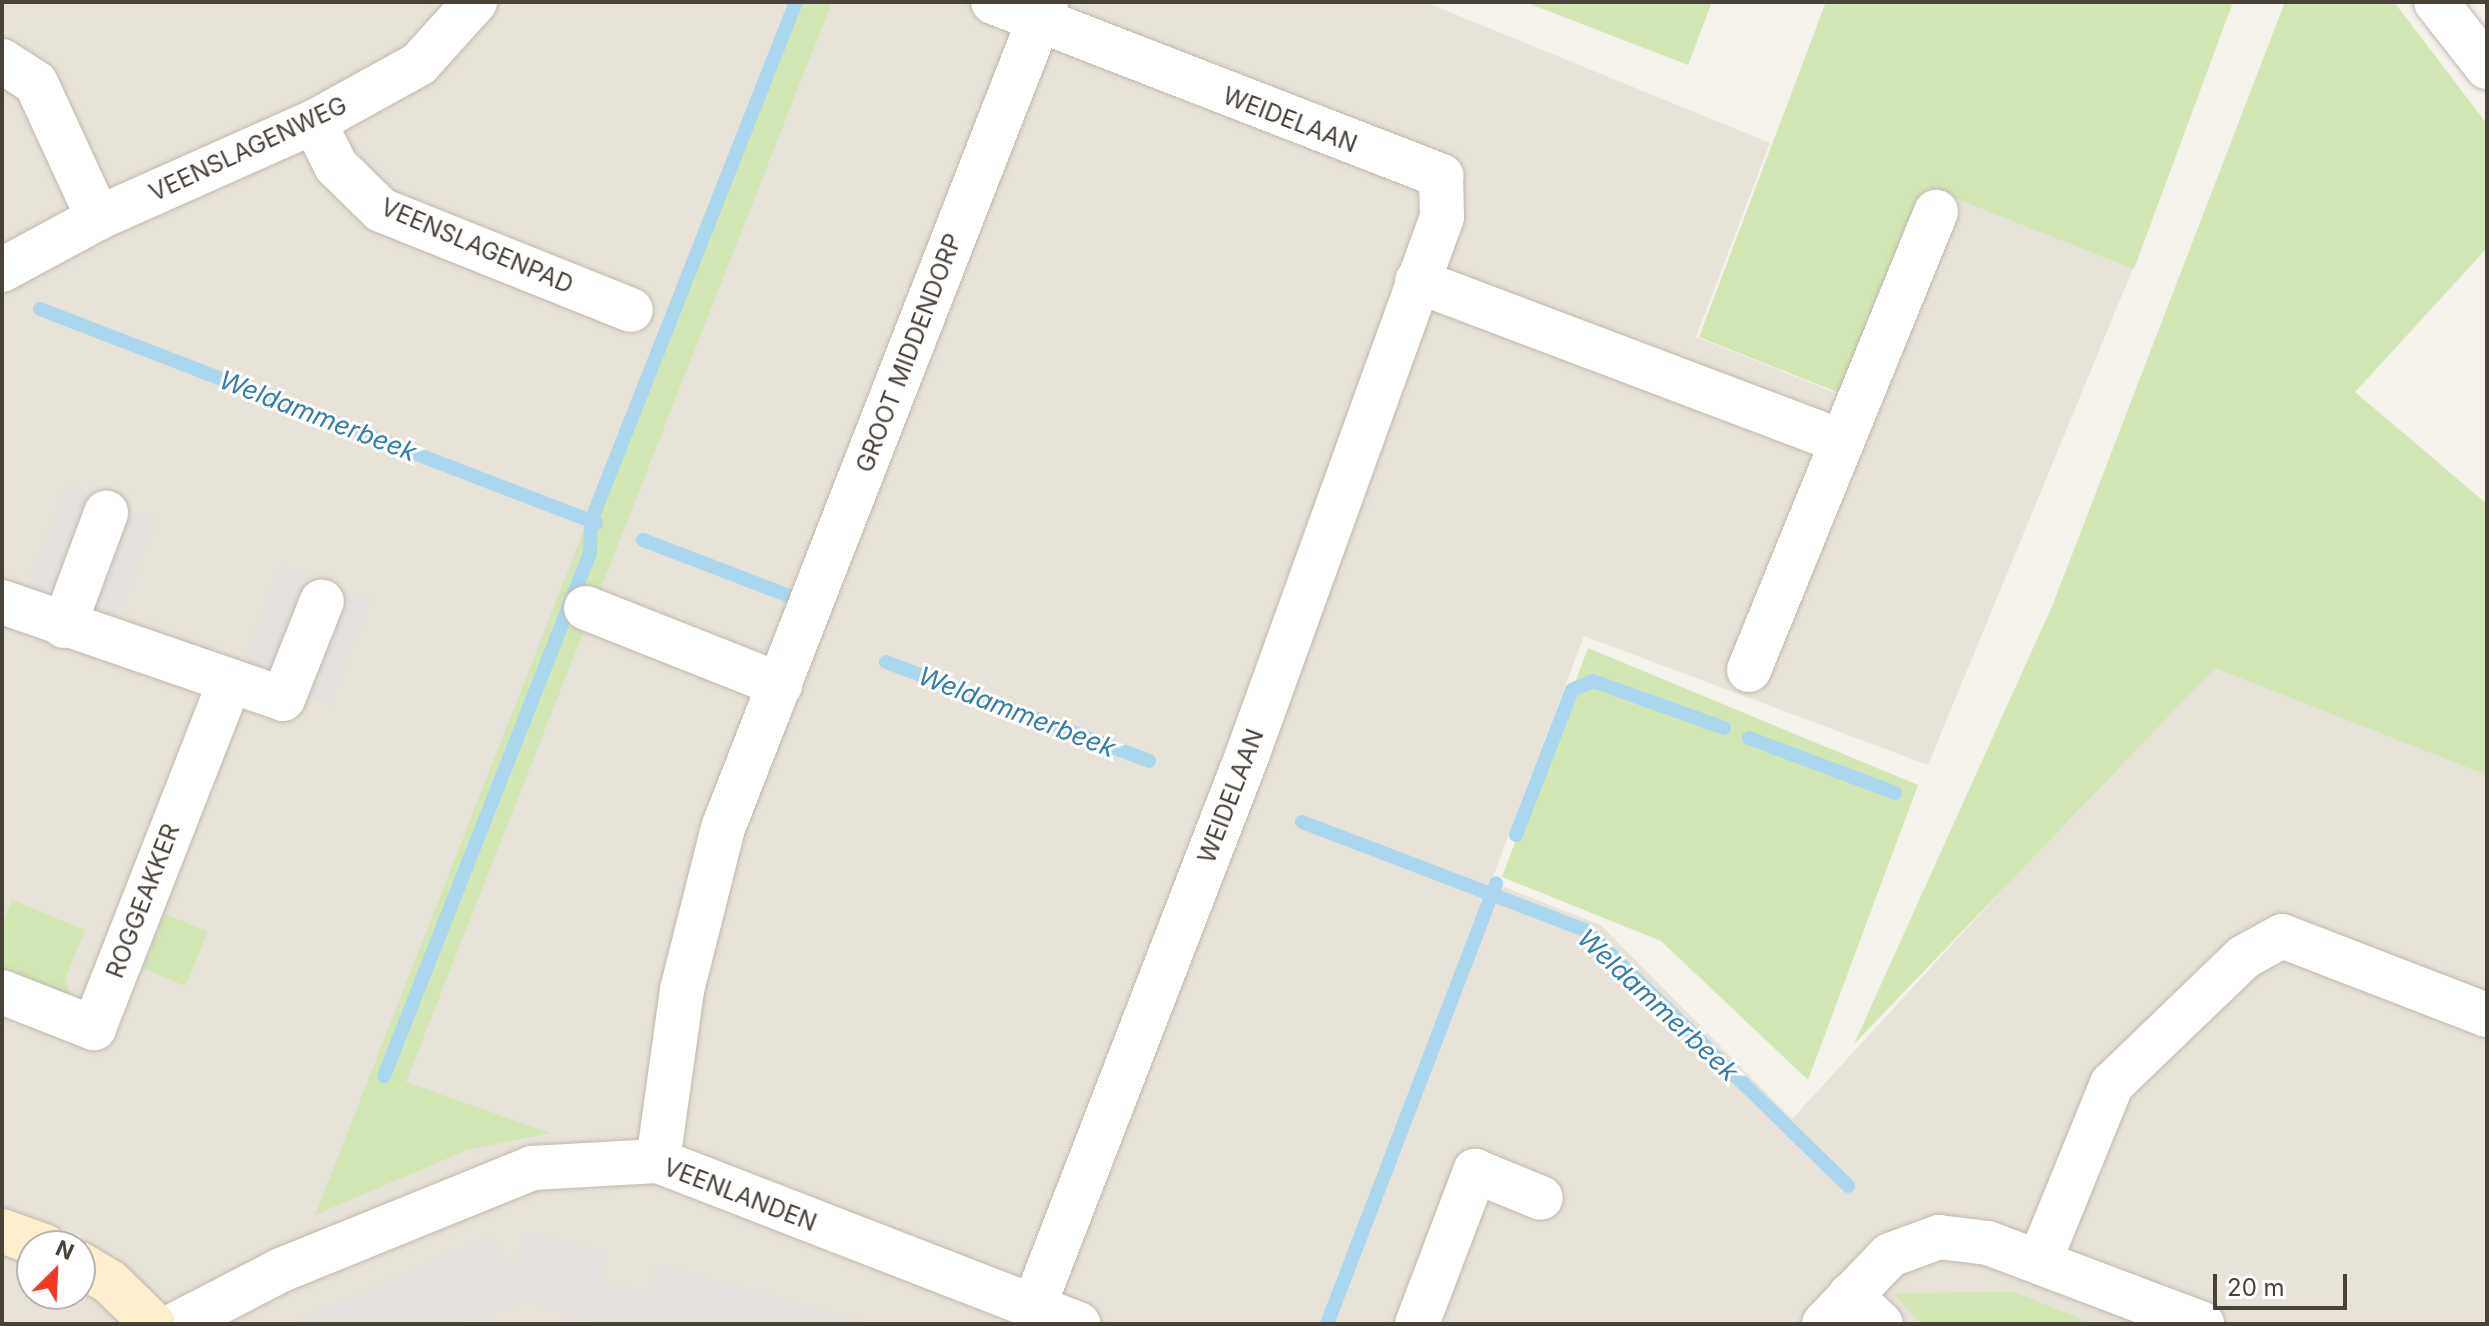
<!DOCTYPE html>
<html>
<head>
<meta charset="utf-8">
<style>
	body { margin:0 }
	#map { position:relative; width:2489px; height:1326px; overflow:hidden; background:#f5f1eb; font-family:Inter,sans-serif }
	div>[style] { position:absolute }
	.residential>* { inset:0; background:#e8e3d9 }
	.green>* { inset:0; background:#d3e7b5; transform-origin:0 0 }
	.parking>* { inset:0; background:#e4e1df; transform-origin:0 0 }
	.stream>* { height:14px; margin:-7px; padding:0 7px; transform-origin:7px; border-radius:7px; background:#aad6ee }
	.roads { filter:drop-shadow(0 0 2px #c0b8ad) drop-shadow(0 0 2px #c0b8ad) }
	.street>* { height:44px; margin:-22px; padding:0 22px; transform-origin:22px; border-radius:22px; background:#fff }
	.secondary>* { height:44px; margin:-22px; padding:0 22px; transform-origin:22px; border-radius:22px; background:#fdefcd }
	span { translate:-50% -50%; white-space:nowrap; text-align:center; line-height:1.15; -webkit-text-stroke:6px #fff; paint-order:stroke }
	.street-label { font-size:24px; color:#494239 }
	.water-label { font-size:26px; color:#327daa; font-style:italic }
	.frame { position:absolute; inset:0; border:4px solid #494239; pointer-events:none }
	.north { position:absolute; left:16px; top:1230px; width:80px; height:80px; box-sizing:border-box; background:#fff; border:2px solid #b6b3b0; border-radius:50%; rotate:24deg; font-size:22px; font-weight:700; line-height:32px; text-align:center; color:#494239 }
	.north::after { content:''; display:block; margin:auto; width:28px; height:36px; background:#f23924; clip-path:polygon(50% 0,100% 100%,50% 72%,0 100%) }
	.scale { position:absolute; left:2213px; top:1274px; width:134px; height:36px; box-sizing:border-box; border:4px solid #494239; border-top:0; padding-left:10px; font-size:24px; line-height:28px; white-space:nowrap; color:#494239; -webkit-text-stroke:6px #fff; paint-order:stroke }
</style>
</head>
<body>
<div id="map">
	<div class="residential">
		<i style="clip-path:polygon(evenodd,2px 2px,1425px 2px,1770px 143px,1696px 337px,1843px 396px,1929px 188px,2134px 266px,1928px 765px,1584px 636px,1491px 882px,1601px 925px,1792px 1119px,2217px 656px,2487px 768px,2487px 1324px,2px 1324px,2px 2px,32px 1246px,80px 1246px,80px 1294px,32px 1294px,32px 1246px)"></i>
	</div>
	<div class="green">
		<i style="clip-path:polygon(791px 2px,832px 2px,406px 1082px,550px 1133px,467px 1150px,315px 1215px)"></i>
		<i style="clip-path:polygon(1525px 2px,1712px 2px,1688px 65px)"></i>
		<i style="clip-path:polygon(1826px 2px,2233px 2px,2134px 269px,1929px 188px,1844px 395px,1699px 337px)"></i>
		<i style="clip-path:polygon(2285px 2px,2394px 2px,2487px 124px,2487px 248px,2355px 392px,2487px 504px,2487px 775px,2215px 668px,1854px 1044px,2053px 604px)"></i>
		<i style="clip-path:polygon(1588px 648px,1918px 785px,1808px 1080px,1661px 941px,1502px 877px)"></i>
		<i style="clip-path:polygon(12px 900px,85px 930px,65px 979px,72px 1000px,2px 970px,2px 924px)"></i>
		<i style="left:165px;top:914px;width:46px;height:59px;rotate:22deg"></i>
		<i style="clip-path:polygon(2014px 1292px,2094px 1324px,1921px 1324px,1893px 1293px)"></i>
	</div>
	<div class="parking">
		<i style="left:68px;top:484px;width:95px;height:110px;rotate:22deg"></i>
		<i style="clip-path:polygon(281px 565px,371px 600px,329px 705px,303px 695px,306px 685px,243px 659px)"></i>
		<i style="clip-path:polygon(525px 1232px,607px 1251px,602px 1282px,650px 1294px,656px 1264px,873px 1324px,595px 1324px,526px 1300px,463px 1324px,289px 1324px,492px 1235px,502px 1263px,518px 1259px)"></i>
	</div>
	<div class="stream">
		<i style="left:40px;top:309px;width:596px;rotate:21.05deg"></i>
		<i style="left:643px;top:540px;width:171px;rotate:20.9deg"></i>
		<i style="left:886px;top:662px;width:281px;rotate:20.6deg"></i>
		<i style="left:1749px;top:738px;width:156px;rotate:20.6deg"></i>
		<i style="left:1302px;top:822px;width:305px;rotate:20.9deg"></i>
		<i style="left:1587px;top:931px;width:365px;rotate:44.3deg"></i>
		<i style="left:1516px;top:835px;width:155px;rotate:-68.9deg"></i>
		<i style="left:1572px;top:690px;width:23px;rotate:-23deg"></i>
		<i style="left:1593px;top:681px;width:139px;rotate:19.7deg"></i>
		<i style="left:384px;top:1076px;width:562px;rotate:-68.5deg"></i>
		<i style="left:590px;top:553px;width:32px;rotate:-88deg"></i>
		<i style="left:591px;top:521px;width:558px;rotate:-68.45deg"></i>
		<i style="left:1327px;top:1324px;width:472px;rotate:-69deg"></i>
	</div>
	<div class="roads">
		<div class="street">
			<i style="left:993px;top:2px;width:481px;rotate:21.2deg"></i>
			<i style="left:1441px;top:176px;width:41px;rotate:88.6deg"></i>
			<i style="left:1442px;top:217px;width:573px;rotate:109.89deg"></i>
			<i style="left:1247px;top:756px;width:590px;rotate:111.17deg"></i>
			<i style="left:2436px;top:2px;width:83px;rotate:51.9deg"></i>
			<i style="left:2px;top:61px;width:40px;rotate:32.9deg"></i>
			<i style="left:36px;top:83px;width:149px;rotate:65.3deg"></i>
			<i style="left:314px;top:122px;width:49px;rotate:63.4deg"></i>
			<i style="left:336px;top:166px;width:63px;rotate:44.4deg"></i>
			<i style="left:381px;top:210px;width:269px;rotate:21.8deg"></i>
			<i style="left:2px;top:270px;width:109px;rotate:-28.4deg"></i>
			<i style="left:98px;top:218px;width:236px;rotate:-24deg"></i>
			<i style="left:314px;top:122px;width:120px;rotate:-28.9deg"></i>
			<i style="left:419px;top:64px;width:84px;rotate:-47.9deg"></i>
			<i style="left:1417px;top:281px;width:454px;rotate:20.7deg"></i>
			<i style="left:2px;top:602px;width:297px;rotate:19deg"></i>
			<i style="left:283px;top:699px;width:105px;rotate:-68.3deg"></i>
			<i style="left:586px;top:608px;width:209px;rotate:21.6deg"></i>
			<i style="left:64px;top:626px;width:121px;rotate:-69.6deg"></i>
			<i style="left:1749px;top:670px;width:495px;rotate:-67.8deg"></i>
			<i style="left:2px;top:992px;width:99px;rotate:21.4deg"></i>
			<i style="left:94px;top:1028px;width:370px;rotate:-68.6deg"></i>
			<i style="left:658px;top:1161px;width:173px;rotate:-82deg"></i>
			<i style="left:682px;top:990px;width:167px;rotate:-75.8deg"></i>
			<i style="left:723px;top:828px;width:887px;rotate:-68.64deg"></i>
			<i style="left:2040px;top:1260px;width:190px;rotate:-67.8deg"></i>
			<i style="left:2112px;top:1084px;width:183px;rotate:-43.9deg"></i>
			<i style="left:2244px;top:957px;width:43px;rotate:-28.9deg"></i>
			<i style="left:2282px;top:936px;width:220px;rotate:21.1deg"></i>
			<i style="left:1850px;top:1295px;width:42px;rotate:43.1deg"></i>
			<i style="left:177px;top:1324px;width:117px;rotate:-27.4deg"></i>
			<i style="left:281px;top:1270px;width:271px;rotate:-22.1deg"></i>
			<i style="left:532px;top:1168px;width:126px;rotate:-3.2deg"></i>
			<i style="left:658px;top:1161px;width:451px;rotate:21.2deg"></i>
			<i style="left:1417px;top:1324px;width:164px;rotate:-69.2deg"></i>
			<i style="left:1475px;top:1171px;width:71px;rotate:22.2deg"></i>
			<i style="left:1824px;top:1324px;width:95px;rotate:-46.3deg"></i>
			<i style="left:1890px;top:1255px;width:52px;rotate:-20.2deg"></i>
			<i style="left:1939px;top:1237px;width:49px;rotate:7deg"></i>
			<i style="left:1988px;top:1243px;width:229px;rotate:20.7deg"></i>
		</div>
		<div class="secondary">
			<i style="left:2px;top:1231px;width:45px;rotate:19.7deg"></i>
			<i style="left:80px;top:1264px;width:35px;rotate:31deg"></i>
			<i style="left:110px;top:1282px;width:60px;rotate:44.3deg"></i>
		</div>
	</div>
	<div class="street-label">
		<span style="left:1290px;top:120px;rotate:21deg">WEIDELAAN</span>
		<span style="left:248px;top:149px;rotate:-25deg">VEENSLAGENWEG</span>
		<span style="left:477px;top:246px;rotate:23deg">VEENSLAGENPAD</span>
		<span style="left:909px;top:353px;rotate:-69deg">GROOT MIDDENDORP</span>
		<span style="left:1231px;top:796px;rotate:-69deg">WEIDELAAN</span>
		<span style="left:143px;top:901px;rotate:-69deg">ROGGEAKKER</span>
		<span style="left:740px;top:1195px;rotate:21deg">VEENLANDEN</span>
	</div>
	<div class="water-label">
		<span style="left:318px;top:416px;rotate:21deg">Weldammerbeek</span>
		<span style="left:1017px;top:712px;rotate:21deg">Weldammerbeek</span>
		<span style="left:1658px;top:1005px;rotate:43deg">Weldammerbeek</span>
	</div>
	<div class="frame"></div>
	<div class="north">N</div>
	<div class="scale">20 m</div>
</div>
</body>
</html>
